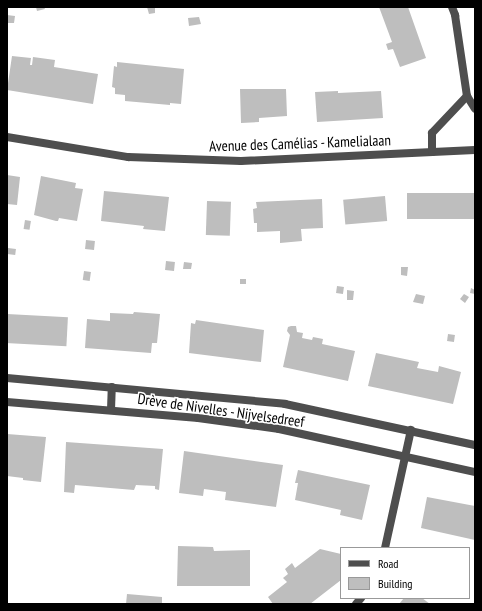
<!DOCTYPE html>
<html>
<head>
<meta charset="utf-8">
<style>
	body { margin:0 }
	#map { position:relative; width:482px; height:611px; overflow:hidden; background:#fff; font-family:"PT Sans Narrow",sans-serif }
	div>[style] { position:absolute }
	.building>* { inset:0; background:#bebebe; transform-origin:0 0 }
	.lane>* { height:8px; margin:-4px; padding:0 4px; transform-origin:4px; border-radius:4px; background:#4e4e4e }
	.street>* { height:8px; margin:-4px; padding:0 4px; transform-origin:4px; border-radius:4px; background:#4e4e4e }
	span { translate:-50% -50%; white-space:nowrap; text-align:center; line-height:1.15; -webkit-text-stroke:3px #fff; paint-order:stroke }
	.street-label { font-size:15px; color:#000 }
	.frame { position:absolute; inset:0; border:8px solid #000; pointer-events:none }
	.legend { position:absolute; left:340px; top:547px; width:130px; height:52px; box-sizing:border-box; background:#fff; border:1px solid #999; margin:0; padding:5px 7px; list-style:none; font-size:12px; color:#000 }
	.legend li { display:flex; align-items:center; gap:8px; height:20px }
	.legend b { width:20px; border:1px solid #999 }
</style>
</head>
<body>
<div id="map">
	<div class="building">
		<i style="clip-path:polygon(36px 7px,44px 7px,45px 9px,37px 11px)"></i>
		<i style="clip-path:polygon(147px 7px,155px 7px,155px 13px,149px 14px)"></i>
		<i style="clip-path:polygon(379px 7px,408px 7px,426px 58px,400px 67px,393px 49px,388px 50px,386px 44px,392px 42px)"></i>
		<i style="clip-path:polygon(7px 15px,15px 16px,14px 23px,7px 23px)"></i>
		<i style="clip-path:polygon(199px 17px,201px 24px,189px 26px,188px 18px)"></i>
		<i style="clip-path:polygon(12px 56px,31px 58px,30px 65px,32px 65px,33px 57px,55px 60px,54px 67px,98px 74px,93px 104px,7px 90px)"></i>
		<i style="clip-path:polygon(117px 62px,184px 69px,181px 104px,170px 103px,170px 105px,125px 101px,125px 95px,115px 94px,115px 88px,112px 87px,114px 66px,117px 67px)"></i>
		<i style="clip-path:polygon(240px 89px,286px 89px,287px 116px,259px 118px,259px 122px,241px 123px)"></i>
		<i style="clip-path:polygon(338px 91px,338px 93px,381px 91px,383px 118px,317px 122px,315px 92px)"></i>
		<i style="clip-path:polygon(7px 175px,20px 177px,17px 205px,7px 204px)"></i>
		<i style="clip-path:polygon(41px 176px,76px 183px,75px 188px,83px 189px,77px 221px,59px 218px,58px 221px,56px 221px,34px 215px)"></i>
		<i style="clip-path:polygon(104px 191px,169px 197px,165px 231px,143px 229px,144px 226px,101px 221px)"></i>
		<i style="left:475px;top:193px;width:26px;height:68px;rotate:90deg"></i>
		<i style="left:385px;top:196px;width:25px;height:42px;rotate:85deg"></i>
		<i style="clip-path:polygon(322px 199px,323px 228px,301px 229px,302px 241px,280px 243px,280px 231px,257px 232px,257px 223px,254px 223px,253px 209px,257px 208px,256px 202px)"></i>
		<i style="left:207px;top:201px;width:24px;height:34px;rotate:2deg"></i>
		<i style="left:25px;top:220px;width:6px;height:9px;rotate:9deg"></i>
		<i style="left:86px;top:240px;width:9px;height:9px;rotate:6deg"></i>
		<i style="left:8px;top:248px;width:8px;height:6px;rotate:7deg"></i>
		<i style="left:166px;top:261px;width:9px;height:9px;rotate:6deg"></i>
		<i style="clip-path:polygon(184px 262px,192px 263px,191px 269px,183px 269px)"></i>
		<i style="clip-path:polygon(401px 267px,408px 267px,407px 276px,401px 275px)"></i>
		<i style="left:84px;top:271px;width:7px;height:9px;rotate:8deg"></i>
		<i style="left:240px;top:279px;width:6px;height:5px"></i>
		<i style="left:337px;top:286px;width:7px;height:7px;rotate:8deg"></i>
		<i style="clip-path:polygon(471px 288px,475px 290px,475px 294px,470px 293px)"></i>
		<i style="clip-path:polygon(347px 290px,354px 291px,353px 300px,347px 300px)"></i>
		<i style="clip-path:polygon(416px 294px,425px 296px,423px 304px,413px 302px)"></i>
		<i style="clip-path:polygon(464px 294px,469px 297px,465px 303px,460px 299px)"></i>
		<i style="clip-path:polygon(134px 312px,160px 314px,157px 343px,152px 343px,151px 353px,85px 348px,87px 319px,110px 321px,110px 313px,133px 314px)"></i>
		<i style="left:7px;top:314px;width:61px;height:29px;rotate:3deg"></i>
		<i style="clip-path:polygon(196px 320px,264px 330px,261px 362px,189px 353px,191px 323px,195px 324px)"></i>
		<i style="clip-path:polygon(291px 326px,296px 326px,297px 332px,303px 333px,302px 338px,312px 340px,313px 337px,323px 339px,322px 344px,355px 351px,348px 381px,283px 367px,290px 335px,287px 331px,288px 327px)"></i>
		<i style="left:448px;top:334px;width:7px;height:7px;rotate:8deg"></i>
		<i style="clip-path:polygon(376px 353px,419px 362px,417px 368px,438px 372px,439px 366px,461px 372px,453px 404px,368px 386px)"></i>
		<i style="clip-path:polygon(7px 434px,46px 437px,41px 482px,23px 480px,23px 478px,7px 476px)"></i>
		<i style="clip-path:polygon(66px 442px,163px 449px,159px 490px,155px 489px,155px 486px,136px 485px,134px 490px,75px 485px,74px 493px,64px 492px)"></i>
		<i style="clip-path:polygon(184px 451px,283px 465px,276px 507px,225px 500px,226px 492px,204px 489px,203px 496px,179px 493px)"></i>
		<i style="clip-path:polygon(298px 470px,370px 485px,362px 520px,340px 515px,341px 510px,295px 500px,298px 483px,295px 483px)"></i>
		<i style="clip-path:polygon(427px 497px,475px 506px,475px 540px,421px 528px)"></i>
		<i style="clip-path:polygon(178px 546px,213px 547px,214px 551px,250px 550px,250px 586px,177px 586px)"></i>
		<i style="clip-path:polygon(320px 549px,341px 554px,341px 580px,310px 604px,273px 604px,268px 597px,287px 582px,283px 578px,288px 574px,285px 569px,292px 563px,295px 568px)"></i>
		<i style="clip-path:polygon(127px 594px,162px 597px,162px 604px,126px 604px)"></i>
		<i style="clip-path:polygon(404px 598px,422px 598px,430px 604px,399px 604px)"></i>
	</div>
	<div class="lane">
		<i style="left:111px;top:410px;width:23px;rotate:-88deg"></i>
	</div>
	<div class="street">
		<i style="left:452px;top:7px;width:9px;rotate:69deg"></i>
		<i style="left:455px;top:15px;width:82px;rotate:81.6deg"></i>
		<i style="left:467px;top:96px;width:15px;rotate:58deg"></i>
		<i style="left:7px;top:137px;width:123px;rotate:9.4deg"></i>
		<i style="left:128px;top:157px;width:113px;rotate:2deg"></i>
		<i style="left:241px;top:161px;width:234px;rotate:-2.7deg"></i>
		<i style="left:432px;top:152px;width:19px;rotate:-90deg"></i>
		<i style="left:432px;top:133px;width:51px;rotate:-46.6deg"></i>
		<i style="left:7px;top:378px;width:279px;rotate:5.3deg"></i>
		<i style="left:285px;top:404px;width:194px;rotate:12.2deg"></i>
		<i style="left:7px;top:402px;width:192px;rotate:4.8deg"></i>
		<i style="left:198px;top:418px;width:82px;rotate:7.7deg"></i>
		<i style="left:279px;top:429px;width:201px;rotate:12.4deg"></i>
		<i style="left:385px;top:548px;width:121px;rotate:-77.6deg"></i>
		<i style="left:356px;top:604px;width:8px;rotate:-50deg"></i>
	</div>
	<div class="street-label">
		<span style="left:300px;top:143px;rotate:-2deg">Avenue des Camélias - Kamelialaan</span>
		<span style="left:221px;top:410px;rotate:8deg">Drève de Nivelles - Nijvelsedreef</span>
	</div>
	<div class="frame"></div>
	<ul class="legend">
	<li><b style="height:5px;background:#4e4e4e"></b>Road</li>
	<li><b style="height:11px;background:#bebebe"></b>Building</li>
	</ul>
</div>
</body>
</html>
